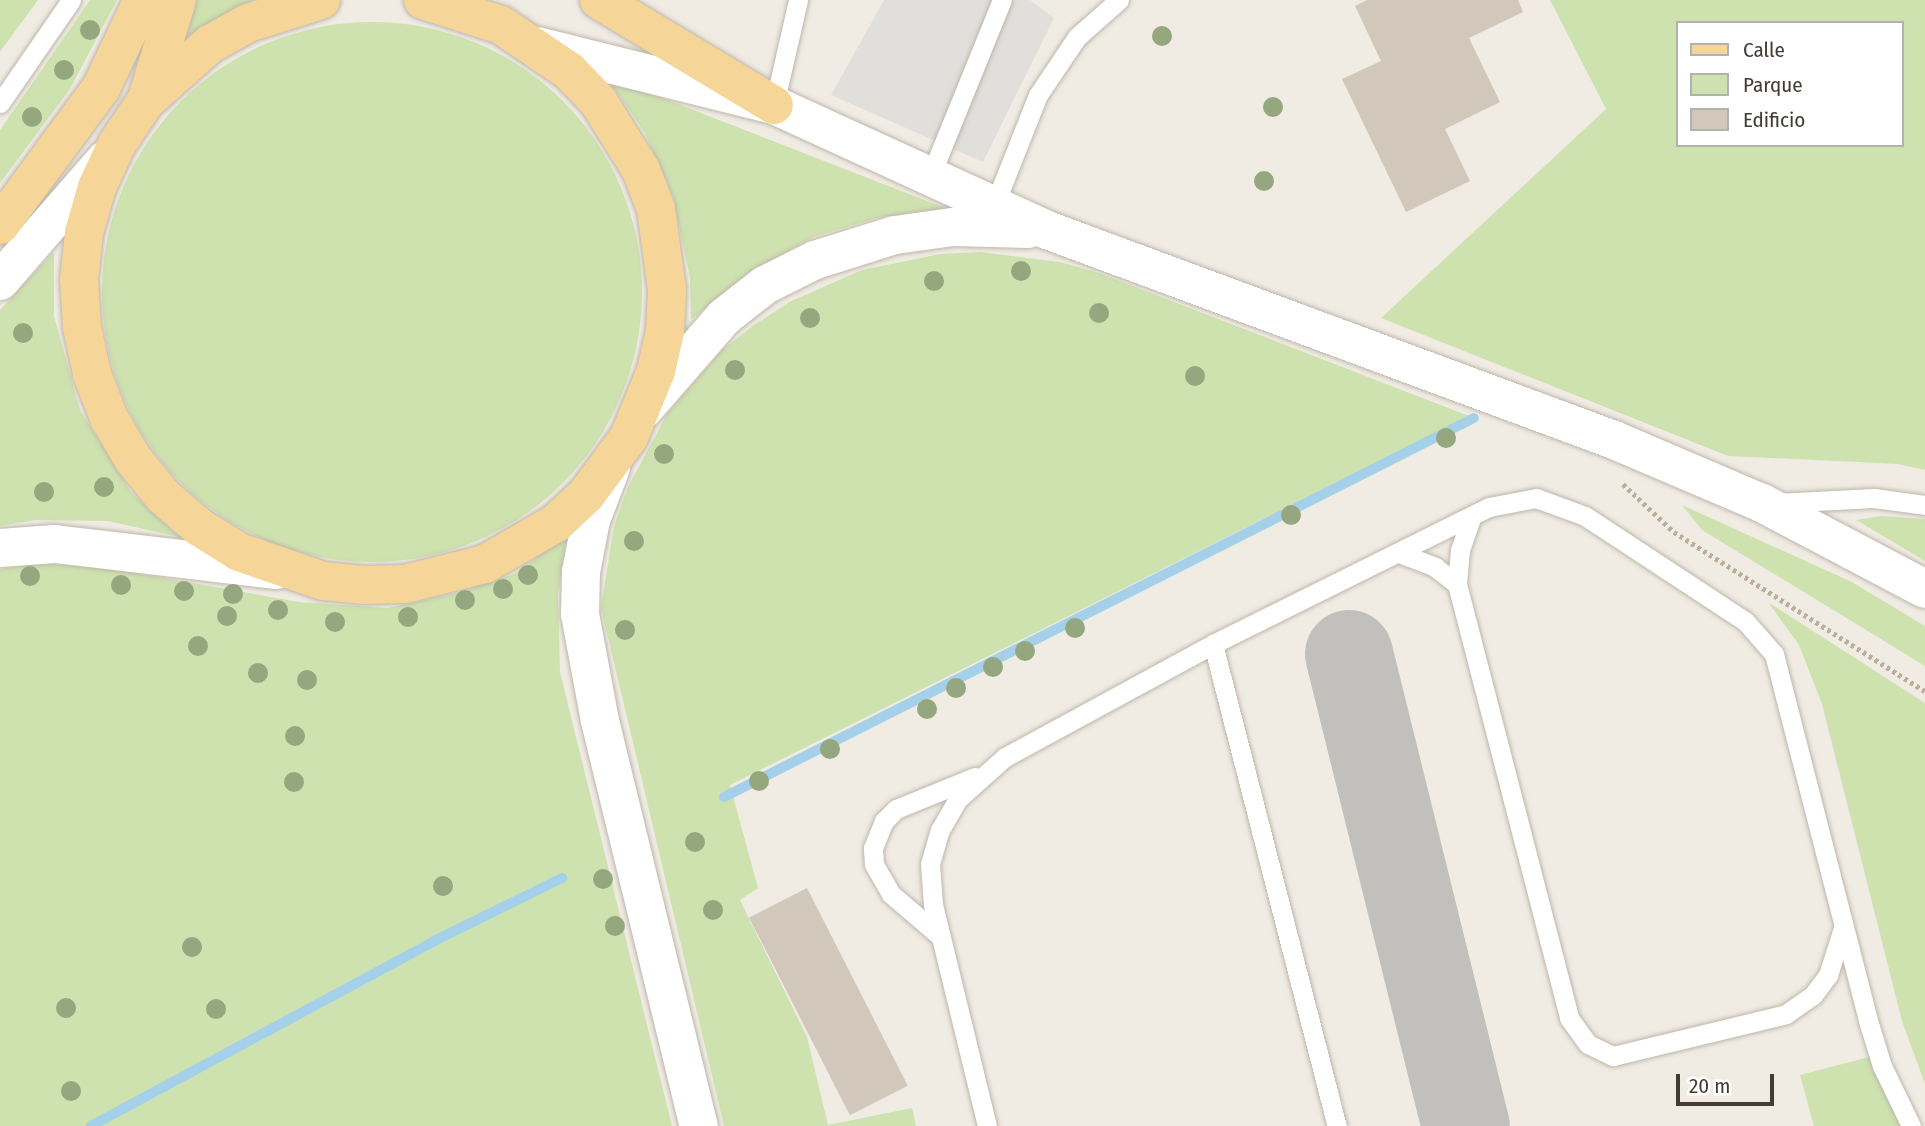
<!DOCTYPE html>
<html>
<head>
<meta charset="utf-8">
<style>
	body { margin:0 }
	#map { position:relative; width:1925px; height:1126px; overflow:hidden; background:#f0ece4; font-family:"Fira Sans Condensed",sans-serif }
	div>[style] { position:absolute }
	.green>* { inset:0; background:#cee2af }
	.round { border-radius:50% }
	.parking>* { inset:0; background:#e1dfdc }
	.stream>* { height:10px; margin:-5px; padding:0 5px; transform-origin:5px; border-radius:5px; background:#a4d1e9 }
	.taxiway>* { height:88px; margin:-44px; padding:0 44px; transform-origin:44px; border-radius:44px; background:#c2c0bc }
	.building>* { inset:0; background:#d1c7ba; transform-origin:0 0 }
	.path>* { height:4.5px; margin-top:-2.25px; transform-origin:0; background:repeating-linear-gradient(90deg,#bbae9a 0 3.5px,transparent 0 7px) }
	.roads { filter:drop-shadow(0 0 2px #beb6aa) drop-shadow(0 0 2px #beb6aa) }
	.lane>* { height:19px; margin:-9.5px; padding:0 9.5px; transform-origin:9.5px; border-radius:9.5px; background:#fff }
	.street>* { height:38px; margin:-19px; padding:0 19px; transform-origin:19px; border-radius:19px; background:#fff }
	.primary>* { height:38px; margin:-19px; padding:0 19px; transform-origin:19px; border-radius:19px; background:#f6d598 }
	.trees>* { width:20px; height:20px; margin:-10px; border-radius:50%; background:#94a77f }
	span { translate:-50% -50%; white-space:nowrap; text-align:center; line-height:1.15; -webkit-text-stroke:7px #fff; paint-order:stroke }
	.legend { position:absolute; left:1676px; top:21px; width:228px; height:126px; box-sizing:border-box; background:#fff; border:2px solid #b3b1ae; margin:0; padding:9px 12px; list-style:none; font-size:21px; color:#423c34 }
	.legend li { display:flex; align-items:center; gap:14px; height:35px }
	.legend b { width:35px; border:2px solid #b3b1ae }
	.scale { position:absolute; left:1676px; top:1074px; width:98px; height:32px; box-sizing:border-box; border:4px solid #423c34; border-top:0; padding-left:9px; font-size:21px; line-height:24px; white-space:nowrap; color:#423c34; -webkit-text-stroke:5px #fff; paint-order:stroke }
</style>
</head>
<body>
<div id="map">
	<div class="green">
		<i style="clip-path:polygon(0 0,38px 0,0 52px)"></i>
		<i style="clip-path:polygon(90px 0,117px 0,70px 89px,0 183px,0 130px)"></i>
		<i style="clip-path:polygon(194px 0,253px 0,185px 37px)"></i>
		<i style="clip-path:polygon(evenodd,1550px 0,1925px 0,1925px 470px,1898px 464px,1728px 456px,1381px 318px,1606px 109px,1550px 0,1678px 23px,1902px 23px,1902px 145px,1678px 145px,1678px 23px)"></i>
		<i class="round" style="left:102px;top:22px;width:540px;height:540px"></i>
		<i style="clip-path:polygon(606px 76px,950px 210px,880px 217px,813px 237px,748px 273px,691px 320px,690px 278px,673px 196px,645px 133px)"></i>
		<i style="clip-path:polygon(54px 252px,54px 316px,80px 410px,131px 492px,179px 537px,108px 521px,35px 520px,0 526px,0 310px)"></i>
		<i style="clip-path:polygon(980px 252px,1060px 262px,1099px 273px,1469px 416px,730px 785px,758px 888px,740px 900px,807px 1037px,828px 1125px,912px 1108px,916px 1126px,724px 1126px,601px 608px,614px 526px,628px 487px,667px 414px,721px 351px,754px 325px,789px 302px,862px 270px,940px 254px)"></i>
		<i style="clip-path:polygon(1682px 505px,1852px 582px,1925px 626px,1925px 666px,1702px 530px)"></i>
		<i style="clip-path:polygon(1881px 516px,1925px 519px,1925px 561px,1856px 520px)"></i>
		<i style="clip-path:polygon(567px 535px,558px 595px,560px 672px,672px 1126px,0 1126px,0 569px,42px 563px,113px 569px,299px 602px,388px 608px,457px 593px,514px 574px)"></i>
		<i style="clip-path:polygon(1768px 602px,1925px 703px,1925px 1084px,1902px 1021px,1822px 704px,1799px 645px)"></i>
		<i style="clip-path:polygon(1873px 1056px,1904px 1126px,1814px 1126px,1800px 1075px)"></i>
	</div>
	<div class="parking">
		<i style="clip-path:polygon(884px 0,1030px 0,1054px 18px,983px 162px,831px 95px)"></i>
	</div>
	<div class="stream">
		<i style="left:724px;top:797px;width:840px;rotate:-26.81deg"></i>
		<i style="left:91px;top:1126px;width:390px;rotate:-28.3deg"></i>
		<i style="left:434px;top:941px;width:143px;rotate:-26.2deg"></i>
	</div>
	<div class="taxiway">
		<i style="left:1349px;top:654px;width:486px;rotate:76.1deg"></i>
	</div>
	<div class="building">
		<i style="clip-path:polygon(1367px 0,1518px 0,1523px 12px,1469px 38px,1500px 102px,1445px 129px,1470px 181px,1406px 212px,1342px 79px,1381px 61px,1355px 6px)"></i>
		<i style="left:807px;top:888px;width:222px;height:65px;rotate:63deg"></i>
	</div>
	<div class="path">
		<i style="left:1623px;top:484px;width:70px;rotate:43.3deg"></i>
		<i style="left:1674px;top:532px;width:297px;rotate:32.4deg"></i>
	</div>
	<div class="roads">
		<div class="lane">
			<i style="left:0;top:103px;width:125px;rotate:-55.4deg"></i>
			<i style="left:774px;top:105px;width:108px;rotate:-77.1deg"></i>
			<i style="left:930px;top:177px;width:191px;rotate:-67.9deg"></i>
			<i style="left:994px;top:206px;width:119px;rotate:-68.4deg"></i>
			<i style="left:1038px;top:95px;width:70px;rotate:-56.1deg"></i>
			<i style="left:1077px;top:37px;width:56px;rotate:-41.4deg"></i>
			<i style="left:1776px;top:503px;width:98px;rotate:-2.9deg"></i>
			<i style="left:1874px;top:498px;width:51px;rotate:7.8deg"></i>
			<i style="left:1399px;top:553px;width:39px;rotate:21deg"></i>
			<i style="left:1435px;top:567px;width:28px;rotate:38deg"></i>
			<i style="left:1457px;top:584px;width:448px;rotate:75.5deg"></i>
			<i style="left:1569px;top:1018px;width:32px;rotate:54deg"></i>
			<i style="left:1588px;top:1044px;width:28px;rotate:26deg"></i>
			<i style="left:1613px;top:1056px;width:178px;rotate:-13.6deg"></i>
			<i style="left:1786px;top:1014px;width:33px;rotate:-35deg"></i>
			<i style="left:1813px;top:995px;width:25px;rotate:-53deg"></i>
			<i style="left:1828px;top:975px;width:49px;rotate:-72.3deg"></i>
			<i style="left:1457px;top:584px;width:34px;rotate:-85deg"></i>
			<i style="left:1460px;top:550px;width:36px;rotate:-71deg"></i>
			<i style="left:1213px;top:644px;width:498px;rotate:75.6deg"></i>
			<i style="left:940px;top:936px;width:65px;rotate:-139.4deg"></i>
			<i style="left:891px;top:894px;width:34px;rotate:-120deg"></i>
			<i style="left:874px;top:864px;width:16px;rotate:-94deg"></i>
			<i style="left:873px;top:848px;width:29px;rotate:-68deg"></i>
			<i style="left:884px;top:821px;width:17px;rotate:-45deg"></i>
			<i style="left:896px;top:809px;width:85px;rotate:-22.1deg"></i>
			<i style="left:987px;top:1126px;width:228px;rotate:-103.7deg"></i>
			<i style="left:933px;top:905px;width:41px;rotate:-94.2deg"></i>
			<i style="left:930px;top:864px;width:35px;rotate:-74deg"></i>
			<i style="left:940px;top:830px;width:36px;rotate:-60deg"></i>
			<i style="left:958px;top:799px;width:63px;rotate:-41.8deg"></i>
			<i style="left:1005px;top:757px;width:237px;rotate:-28.5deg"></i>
			<i style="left:1213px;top:644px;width:308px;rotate:-26.4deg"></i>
			<i style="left:1489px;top:507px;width:48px;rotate:-10.8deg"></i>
			<i style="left:1536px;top:498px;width:52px;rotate:20.2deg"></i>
			<i style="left:1585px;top:516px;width:191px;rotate:33.3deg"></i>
			<i style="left:1745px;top:621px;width:44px;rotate:48.7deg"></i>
			<i style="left:1774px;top:654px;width:385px;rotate:75.6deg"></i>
			<i style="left:1870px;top:1027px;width:41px;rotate:72.9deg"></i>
			<i style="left:1882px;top:1066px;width:67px;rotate:64.2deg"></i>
		</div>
		<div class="street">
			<i style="left:537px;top:46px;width:244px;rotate:14deg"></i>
			<i style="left:774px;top:105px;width:300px;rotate:24.6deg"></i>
			<i style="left:1047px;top:230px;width:605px;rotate:20.32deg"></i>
			<i style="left:1614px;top:440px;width:161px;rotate:23.1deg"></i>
			<i style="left:1762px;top:503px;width:184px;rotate:27.8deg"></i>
			<i style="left:0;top:281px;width:160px;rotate:-49deg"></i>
			<i style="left:644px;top:409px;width:122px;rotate:-49deg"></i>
			<i style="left:724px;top:317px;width:52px;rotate:-38deg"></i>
			<i style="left:765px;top:285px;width:56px;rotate:-26.6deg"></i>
			<i style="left:815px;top:260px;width:84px;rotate:-17.4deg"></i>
			<i style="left:895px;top:235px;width:59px;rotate:-7.9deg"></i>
			<i style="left:953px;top:227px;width:75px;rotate:1.5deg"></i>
			<i style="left:611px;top:468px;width:56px;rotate:111deg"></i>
			<i style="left:591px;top:520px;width:53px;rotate:100.9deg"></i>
			<i style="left:581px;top:572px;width:42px;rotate:91.4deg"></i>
			<i style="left:580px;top:614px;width:109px;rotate:79.4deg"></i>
			<i style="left:600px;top:721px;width:417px;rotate:76.3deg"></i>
			<i style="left:0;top:548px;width:55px;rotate:-4.2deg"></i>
			<i style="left:55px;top:544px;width:223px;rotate:6.7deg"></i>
		</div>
		<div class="primary">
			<i style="left:321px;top:0;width:77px;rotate:162.5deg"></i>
			<i style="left:248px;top:23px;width:43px;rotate:151.1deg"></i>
			<i style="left:210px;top:44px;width:87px;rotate:138.3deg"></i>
			<i style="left:145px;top:102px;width:50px;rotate:123.7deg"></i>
			<i style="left:117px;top:144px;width:47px;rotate:114.9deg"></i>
			<i style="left:97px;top:187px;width:48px;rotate:105.8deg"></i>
			<i style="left:84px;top:233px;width:47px;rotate:96.1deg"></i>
			<i style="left:79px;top:280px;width:47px;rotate:86.3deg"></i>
			<i style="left:82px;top:327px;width:48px;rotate:78deg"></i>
			<i style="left:92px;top:374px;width:47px;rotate:68.9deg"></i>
			<i style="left:109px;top:418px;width:48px;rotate:59.7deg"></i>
			<i style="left:133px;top:459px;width:48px;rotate:51deg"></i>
			<i style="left:163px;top:496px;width:48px;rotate:40.7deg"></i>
			<i style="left:199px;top:527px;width:47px;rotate:32deg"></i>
			<i style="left:239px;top:552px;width:89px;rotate:19deg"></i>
			<i style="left:323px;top:581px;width:41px;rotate:5.6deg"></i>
			<i style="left:364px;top:585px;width:41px;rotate:-1.4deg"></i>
			<i style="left:405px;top:584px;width:82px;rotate:-14deg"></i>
			<i style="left:485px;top:564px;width:82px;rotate:-30deg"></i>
			<i style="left:556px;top:523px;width:41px;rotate:-43deg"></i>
			<i style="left:586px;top:495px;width:72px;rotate:-53.4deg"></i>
			<i style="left:629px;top:437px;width:71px;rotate:-67.8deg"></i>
			<i style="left:656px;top:371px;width:41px;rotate:-77.3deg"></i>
			<i style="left:665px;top:331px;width:41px;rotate:-87.2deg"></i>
			<i style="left:667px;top:290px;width:82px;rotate:-97.7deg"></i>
			<i style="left:656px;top:209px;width:42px;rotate:-111deg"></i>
			<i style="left:641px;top:170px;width:81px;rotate:-121.9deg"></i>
			<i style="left:598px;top:101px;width:42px;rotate:-134deg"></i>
			<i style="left:569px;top:71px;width:82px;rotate:-145.9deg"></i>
			<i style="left:501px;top:25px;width:82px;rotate:-162.2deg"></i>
			<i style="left:599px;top:0;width:204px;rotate:31deg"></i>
			<i style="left:149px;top:92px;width:96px;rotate:-73.1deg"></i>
			<i style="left:0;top:225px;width:170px;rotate:-53.6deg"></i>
			<i style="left:101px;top:88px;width:98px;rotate:-64.5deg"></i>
		</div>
	</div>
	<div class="trees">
		<i style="left:90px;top:30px"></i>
		<i style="left:1162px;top:36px"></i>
		<i style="left:64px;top:70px"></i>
		<i style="left:1273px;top:107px"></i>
		<i style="left:32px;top:117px"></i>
		<i style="left:1264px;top:181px"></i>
		<i style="left:1021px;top:271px"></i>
		<i style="left:934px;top:281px"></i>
		<i style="left:1099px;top:313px"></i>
		<i style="left:810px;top:318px"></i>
		<i style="left:23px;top:333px"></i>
		<i style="left:735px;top:370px"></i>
		<i style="left:1195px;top:376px"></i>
		<i style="left:1446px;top:438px"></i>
		<i style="left:664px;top:454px"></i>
		<i style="left:104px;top:487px"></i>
		<i style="left:44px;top:492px"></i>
		<i style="left:1291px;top:515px"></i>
		<i style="left:634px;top:541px"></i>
		<i style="left:528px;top:575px"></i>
		<i style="left:30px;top:576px"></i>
		<i style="left:121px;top:585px"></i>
		<i style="left:503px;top:589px"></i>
		<i style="left:184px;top:591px"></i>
		<i style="left:233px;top:594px"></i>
		<i style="left:465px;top:600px"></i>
		<i style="left:278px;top:610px"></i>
		<i style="left:227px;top:616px"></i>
		<i style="left:408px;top:617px"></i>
		<i style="left:335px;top:622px"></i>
		<i style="left:1075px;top:628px"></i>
		<i style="left:625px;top:630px"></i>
		<i style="left:198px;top:646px"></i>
		<i style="left:1025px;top:651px"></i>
		<i style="left:993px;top:667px"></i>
		<i style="left:258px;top:673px"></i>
		<i style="left:307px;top:680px"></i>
		<i style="left:956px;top:688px"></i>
		<i style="left:927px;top:709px"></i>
		<i style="left:295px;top:736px"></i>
		<i style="left:830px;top:749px"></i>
		<i style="left:759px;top:781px"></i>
		<i style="left:294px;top:782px"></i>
		<i style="left:695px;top:842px"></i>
		<i style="left:603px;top:879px"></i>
		<i style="left:443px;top:886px"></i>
		<i style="left:713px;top:910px"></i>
		<i style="left:615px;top:926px"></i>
		<i style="left:192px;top:947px"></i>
		<i style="left:66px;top:1008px"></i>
		<i style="left:216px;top:1009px"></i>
		<i style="left:71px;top:1091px"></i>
	</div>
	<ul class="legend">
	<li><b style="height:9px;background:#f6d598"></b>Calle</li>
	<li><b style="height:19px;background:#cee2af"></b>Parque</li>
	<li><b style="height:19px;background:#d1c7ba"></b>Edificio</li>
	</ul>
	<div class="scale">20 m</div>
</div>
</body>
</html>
